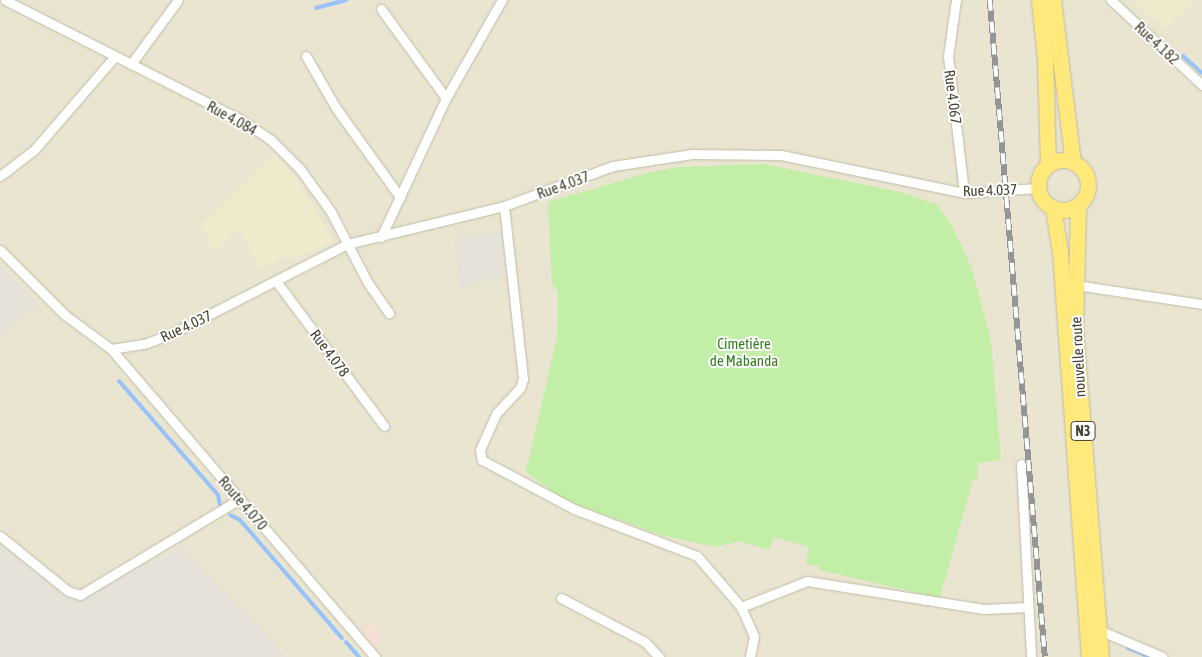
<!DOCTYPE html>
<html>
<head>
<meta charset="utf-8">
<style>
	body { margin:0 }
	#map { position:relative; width:1202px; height:657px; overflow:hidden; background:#f4f2e4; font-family:"Asap Condensed",sans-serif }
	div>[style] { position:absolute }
	.residential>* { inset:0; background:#e9e5d1 }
	.industrial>* { inset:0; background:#e6e2d9 }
	.education>* { inset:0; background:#efeacc }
	.medical>* { inset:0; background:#f6dfd5; transform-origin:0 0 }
	.green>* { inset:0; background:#c3eea7 }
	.stream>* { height:4px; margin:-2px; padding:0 2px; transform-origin:2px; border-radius:2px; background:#98c3f9 }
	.roads { filter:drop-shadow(0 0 1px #c1bba5) drop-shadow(0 0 1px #c1bba5) }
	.minor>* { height:9px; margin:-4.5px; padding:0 4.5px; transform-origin:4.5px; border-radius:4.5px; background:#fff }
	.trunk>* { height:15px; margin:-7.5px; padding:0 7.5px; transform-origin:7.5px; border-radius:7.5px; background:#ffe97b }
	.trunk>.ring { margin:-7.5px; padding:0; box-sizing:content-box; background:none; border:15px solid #ffe97b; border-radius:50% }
	.rail>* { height:5.5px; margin-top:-2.75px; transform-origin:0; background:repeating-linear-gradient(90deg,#fff 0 11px,#959595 0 22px); box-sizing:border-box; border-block:1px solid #959595 }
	span { translate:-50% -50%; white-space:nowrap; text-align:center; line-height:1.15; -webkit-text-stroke:4px #fff; paint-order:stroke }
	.shield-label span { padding:1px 4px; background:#fff; border:1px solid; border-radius:4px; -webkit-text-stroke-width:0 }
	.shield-label { font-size:14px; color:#474233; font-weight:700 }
	.street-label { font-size:15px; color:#474233 }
	.park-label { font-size:15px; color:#367f20 }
</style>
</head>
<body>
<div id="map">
	<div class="residential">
		<i style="clip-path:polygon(0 0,1202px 0,1202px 657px,288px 657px,180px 546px,78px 599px,0 540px)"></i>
	</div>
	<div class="industrial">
		<i style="clip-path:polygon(507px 229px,513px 273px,460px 288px,454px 239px)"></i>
		<i style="clip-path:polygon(0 265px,38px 304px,0 338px)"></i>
		<i style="clip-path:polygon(0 540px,78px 599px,180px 546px,288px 657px,0 657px)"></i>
	</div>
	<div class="education">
		<i style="clip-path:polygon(1133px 0,1194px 0,1167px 31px)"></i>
		<i style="clip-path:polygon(274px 153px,295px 176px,334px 242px,289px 260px,286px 257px,259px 270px,240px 231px,213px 251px,201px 224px)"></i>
	</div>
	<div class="medical">
		<i style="left:370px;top:623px;width:18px;height:13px;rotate:45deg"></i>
	</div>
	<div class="green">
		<i style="clip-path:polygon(764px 164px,900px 192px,936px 204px,951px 224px,971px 266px,991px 340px,1001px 460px,978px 463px,977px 479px,973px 479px,940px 598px,819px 570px,819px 566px,806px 564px,809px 547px,774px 537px,769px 550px,740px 541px,716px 547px,661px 535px,564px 500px,526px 472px,557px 337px,558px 292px,552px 284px,548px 202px,651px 172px,679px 167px)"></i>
	</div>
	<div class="stream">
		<i style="left:316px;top:8px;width:31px;rotate:-15deg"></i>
		<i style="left:1183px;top:56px;width:25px;rotate:42deg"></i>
		<i style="left:119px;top:381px;width:151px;rotate:49deg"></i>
		<i style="left:218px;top:495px;width:10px;rotate:79deg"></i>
		<i style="left:230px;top:515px;width:11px;rotate:27deg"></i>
		<i style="left:240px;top:520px;width:156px;rotate:49.2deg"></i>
		<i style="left:346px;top:642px;width:20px;rotate:49deg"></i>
		<i style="left:1128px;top:648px;width:23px;rotate:23deg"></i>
	</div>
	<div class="roads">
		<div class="minor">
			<i style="left:5px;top:0;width:267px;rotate:26.9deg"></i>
			<i style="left:243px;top:121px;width:34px;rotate:34deg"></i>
			<i style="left:271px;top:140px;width:41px;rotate:45deg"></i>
			<i style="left:300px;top:169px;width:53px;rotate:54.2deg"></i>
			<i style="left:331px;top:212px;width:80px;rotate:62.5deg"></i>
			<i style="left:368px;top:283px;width:37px;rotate:55deg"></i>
			<i style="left:956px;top:0;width:57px;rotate:98.1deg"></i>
			<i style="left:948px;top:56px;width:138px;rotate:83.3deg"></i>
			<i style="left:1111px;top:0;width:125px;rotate:43deg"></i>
			<i style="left:381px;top:9px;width:110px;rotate:53.9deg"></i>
			<i style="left:306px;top:56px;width:60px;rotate:60deg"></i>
			<i style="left:336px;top:108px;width:110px;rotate:54.3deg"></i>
			<i style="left:131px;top:64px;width:79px;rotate:-53.7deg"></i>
			<i style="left:0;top:176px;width:43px;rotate:-37.4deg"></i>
			<i style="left:34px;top:150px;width:124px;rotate:-49.2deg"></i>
			<i style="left:504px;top:206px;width:174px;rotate:83.7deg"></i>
			<i style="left:523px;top:379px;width:9px;rotate:108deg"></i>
			<i style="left:520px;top:388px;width:35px;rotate:133deg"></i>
			<i style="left:496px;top:414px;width:39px;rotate:114deg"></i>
			<i style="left:480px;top:450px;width:10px;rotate:79deg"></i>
			<i style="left:482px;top:460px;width:104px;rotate:28deg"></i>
			<i style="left:574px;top:509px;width:132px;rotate:20.9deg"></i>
			<i style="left:697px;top:556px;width:67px;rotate:49.2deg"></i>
			<i style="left:741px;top:607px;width:71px;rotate:-21.5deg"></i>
			<i style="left:807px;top:581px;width:179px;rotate:9deg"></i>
			<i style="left:984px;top:609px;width:44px;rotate:-2.6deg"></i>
			<i style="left:381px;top:237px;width:153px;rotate:-64.9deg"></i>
			<i style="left:446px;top:98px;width:113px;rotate:-60.3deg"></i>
			<i style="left:0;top:250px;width:92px;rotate:45deg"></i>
			<i style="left:65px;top:315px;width:57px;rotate:36.5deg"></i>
			<i style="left:111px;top:349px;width:406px;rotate:49.4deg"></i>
			<i style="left:276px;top:281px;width:181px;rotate:53.3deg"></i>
			<i style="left:1076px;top:285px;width:127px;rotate:8.6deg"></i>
			<i style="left:111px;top:349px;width:36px;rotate:-9deg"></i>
			<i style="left:147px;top:343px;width:28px;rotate:-21deg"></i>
			<i style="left:173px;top:333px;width:195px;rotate:-27.1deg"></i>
			<i style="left:347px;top:244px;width:162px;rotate:-13.6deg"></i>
			<i style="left:504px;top:206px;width:116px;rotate:-20.2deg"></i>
			<i style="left:613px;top:166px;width:80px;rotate:-8.6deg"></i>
			<i style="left:692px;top:154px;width:89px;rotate:0.6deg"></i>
			<i style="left:781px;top:155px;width:187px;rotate:11.7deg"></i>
			<i style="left:964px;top:193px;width:74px;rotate:-3.9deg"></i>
			<i style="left:1021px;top:464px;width:193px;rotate:87deg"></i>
			<i style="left:0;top:536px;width:87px;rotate:39deg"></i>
			<i style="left:68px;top:591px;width:13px;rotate:18deg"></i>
			<i style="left:80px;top:595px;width:187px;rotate:-31deg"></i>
			<i style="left:561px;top:598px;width:95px;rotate:27.6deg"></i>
			<i style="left:645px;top:642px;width:21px;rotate:47deg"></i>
			<i style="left:741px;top:607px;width:32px;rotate:66deg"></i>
			<i style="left:754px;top:636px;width:21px;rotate:101deg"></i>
			<i style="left:1099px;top:630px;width:69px;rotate:22.9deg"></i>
		</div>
		<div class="trunk">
			<i style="left:1039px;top:0;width:58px;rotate:84.1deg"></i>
			<i style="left:1045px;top:58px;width:106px;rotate:88.4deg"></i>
			<i style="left:1053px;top:0;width:163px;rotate:83deg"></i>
			<i class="ring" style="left:1038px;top:160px;width:35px;height:35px"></i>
			<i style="left:1078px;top:206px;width:122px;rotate:91.4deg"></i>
			<i style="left:1075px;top:328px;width:330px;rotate:85.5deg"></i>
			<i style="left:1053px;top:208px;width:45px;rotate:81deg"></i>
			<i style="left:1060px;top:252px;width:406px;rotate:85.9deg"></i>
		</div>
	</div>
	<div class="rail">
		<i style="left:990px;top:0;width:659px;rotate:85.21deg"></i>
	</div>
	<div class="shield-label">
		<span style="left:1083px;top:431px">N3</span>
	</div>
	<div class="street-label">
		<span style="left:1157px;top:43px;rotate:43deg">Rue 4.182</span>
		<span style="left:953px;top:97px;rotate:83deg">Rue 4.067</span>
		<span style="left:232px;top:118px;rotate:29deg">Rue 4.084</span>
		<span style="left:563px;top:185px;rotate:-20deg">Rue 4.037</span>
		<span style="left:990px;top:190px;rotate:-2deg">Rue 4.037</span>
		<span style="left:186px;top:326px;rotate:-25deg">Rue 4.037</span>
		<span style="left:330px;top:353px;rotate:53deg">Rue 4.078</span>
		<span style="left:1078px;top:357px;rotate:-93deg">nouvelle route</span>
		<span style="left:243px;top:503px;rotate:49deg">Route 4.070</span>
	</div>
	<div class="park-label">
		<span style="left:744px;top:352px">Cimetière<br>de Mabanda</span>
	</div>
</div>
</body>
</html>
